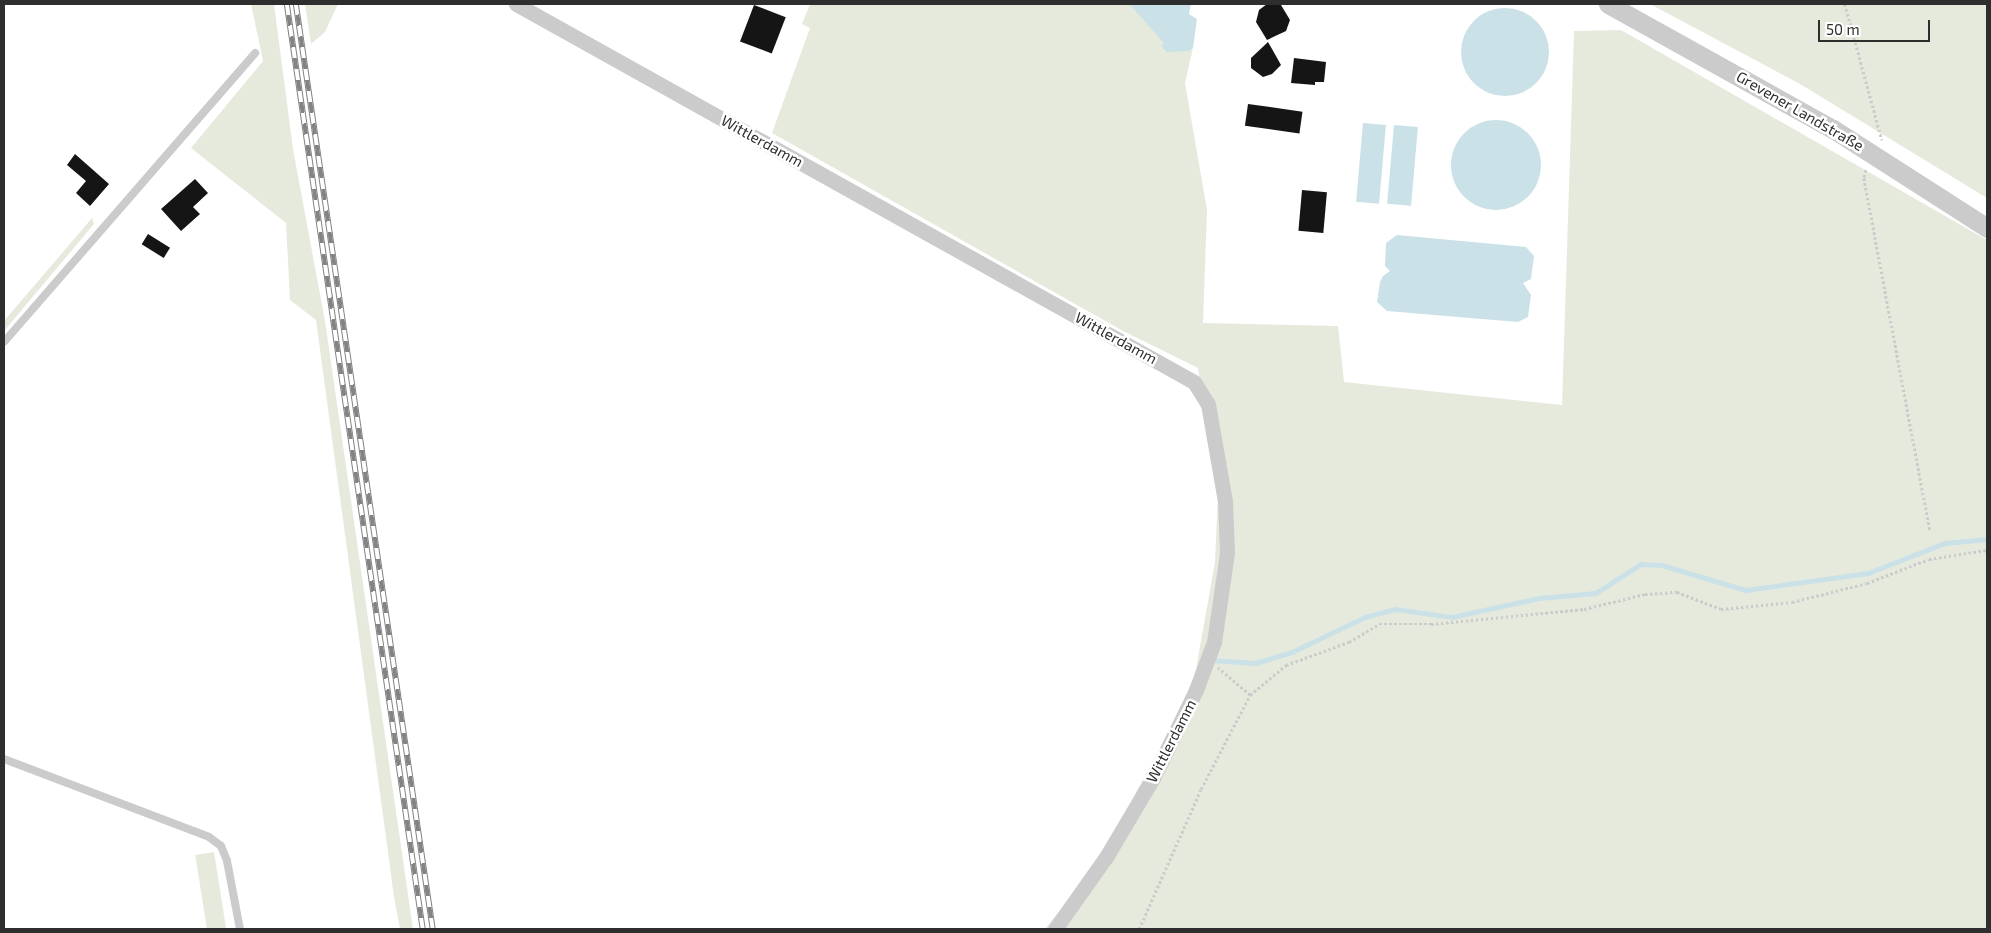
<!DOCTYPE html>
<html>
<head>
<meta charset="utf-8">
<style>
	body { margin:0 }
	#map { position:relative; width:1991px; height:933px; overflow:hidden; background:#fff; font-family:"Exo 2",sans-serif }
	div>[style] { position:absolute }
	.green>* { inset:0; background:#e6eadd; transform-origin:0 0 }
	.water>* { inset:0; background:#cbe1e8; transform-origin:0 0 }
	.round { border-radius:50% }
	.stream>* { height:4.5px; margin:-2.25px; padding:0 2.25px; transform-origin:2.25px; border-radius:2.25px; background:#cbe1e8 }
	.building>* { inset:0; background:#151515; transform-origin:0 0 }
	.path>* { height:2.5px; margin-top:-1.25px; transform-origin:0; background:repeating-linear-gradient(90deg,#cbcbcb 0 2.5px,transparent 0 5px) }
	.service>* { height:8px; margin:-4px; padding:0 4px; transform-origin:4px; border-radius:4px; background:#cbcbcb }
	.minor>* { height:15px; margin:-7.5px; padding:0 7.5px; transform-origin:7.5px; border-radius:7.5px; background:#cbcbcb }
	.tertiary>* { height:19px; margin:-9.5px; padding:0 9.5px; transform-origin:9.5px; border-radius:9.5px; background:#cbcbcb }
	.rail>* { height:5.5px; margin-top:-2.75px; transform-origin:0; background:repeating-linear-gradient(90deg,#fff 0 11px,#838383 0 22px); box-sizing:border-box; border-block:1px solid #838383 }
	span { translate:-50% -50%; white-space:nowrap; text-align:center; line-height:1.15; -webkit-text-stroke:5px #fff; paint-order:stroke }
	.street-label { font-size:15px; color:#2e2e2e }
	.frame { position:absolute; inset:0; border:5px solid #2e2e2e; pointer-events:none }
	.scale { position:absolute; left:1818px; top:20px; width:112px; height:22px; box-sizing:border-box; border:2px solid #2e2e2e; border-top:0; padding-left:6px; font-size:15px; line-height:18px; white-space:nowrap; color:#2e2e2e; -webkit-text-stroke:4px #fff; paint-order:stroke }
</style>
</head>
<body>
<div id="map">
	<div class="green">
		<i style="clip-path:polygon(251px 4px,274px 4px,293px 149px,325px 321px,413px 929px,400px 929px,394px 897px,316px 320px,290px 300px,286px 223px,191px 148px,263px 61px)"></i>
		<i style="clip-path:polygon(305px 4px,338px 4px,325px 32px,311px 44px)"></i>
		<i style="clip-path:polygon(810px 4px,1129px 4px,1165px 43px,1189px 51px,1193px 48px,1185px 83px,1207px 210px,1203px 323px,1338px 326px,1344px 382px,1562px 405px,1574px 31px,1621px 30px,1987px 240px,1987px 929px,1045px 929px,1096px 867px,1193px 686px,1215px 562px,1218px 495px,1198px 368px,1123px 331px,772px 133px,810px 28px,802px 24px)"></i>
		<i style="clip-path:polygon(1650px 4px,1987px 4px,1987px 198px,1800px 84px)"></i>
		<i style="clip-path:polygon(92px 218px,94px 224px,4px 331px,4px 321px)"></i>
		<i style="left:214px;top:852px;width:78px;height:19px;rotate:81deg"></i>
	</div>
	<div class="water">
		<i style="clip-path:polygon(1129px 4px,1191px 4px,1189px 14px,1197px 19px,1193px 48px,1189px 51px,1167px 52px,1161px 46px,1164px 43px)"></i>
		<i class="round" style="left:1461px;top:8px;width:88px;height:88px"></i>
		<i class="round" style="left:1451px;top:120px;width:90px;height:90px"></i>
		<i style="left:1363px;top:123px;width:23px;height:79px;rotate:5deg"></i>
		<i style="left:1394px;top:125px;width:24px;height:79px;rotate:5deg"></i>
		<i style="clip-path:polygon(1397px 235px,1526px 247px,1534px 256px,1531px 279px,1523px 283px,1531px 295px,1528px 317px,1518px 322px,1387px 311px,1377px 302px,1380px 282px,1383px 276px,1390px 271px,1385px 266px,1386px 243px)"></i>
	</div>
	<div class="stream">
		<i style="left:1211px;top:660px;width:45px;rotate:3.8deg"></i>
		<i style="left:1256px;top:663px;width:38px;rotate:-17deg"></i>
		<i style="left:1292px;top:652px;width:81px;rotate:-25.6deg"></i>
		<i style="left:1365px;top:617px;width:31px;rotate:-15deg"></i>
		<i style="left:1395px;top:609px;width:58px;rotate:8deg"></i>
		<i style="left:1452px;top:617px;width:89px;rotate:-12.3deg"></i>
		<i style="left:1539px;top:598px;width:57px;rotate:-5deg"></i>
		<i style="left:1596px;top:593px;width:54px;rotate:-32.8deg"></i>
		<i style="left:1641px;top:564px;width:21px;rotate:3deg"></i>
		<i style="left:1662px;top:565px;width:88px;rotate:16.6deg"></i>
		<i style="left:1746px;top:590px;width:123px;rotate:-7.9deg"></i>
		<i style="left:1868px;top:573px;width:83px;rotate:-21.3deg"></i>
		<i style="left:1945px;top:543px;width:42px;rotate:-5.4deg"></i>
	</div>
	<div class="building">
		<i style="clip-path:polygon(1267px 4px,1281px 5px,1290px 20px,1286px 31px,1267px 40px,1256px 22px,1259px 10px)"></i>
		<i style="left:754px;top:5px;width:34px;height:39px;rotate:21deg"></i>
		<i style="clip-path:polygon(1268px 42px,1281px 65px,1272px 74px,1263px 77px,1251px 68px,1251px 58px)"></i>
		<i style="clip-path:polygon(1294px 58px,1326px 62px,1324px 82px,1315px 82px,1315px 85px,1291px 83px)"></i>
		<i style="left:1248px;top:104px;width:55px;height:22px;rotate:8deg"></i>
		<i style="clip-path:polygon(75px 154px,109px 184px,90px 206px,76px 193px,86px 181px,67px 165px)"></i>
		<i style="clip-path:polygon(195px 179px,208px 193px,193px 207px,200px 214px,181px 231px,161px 209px)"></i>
		<i style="left:1302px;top:190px;width:25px;height:41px;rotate:5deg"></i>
		<i style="left:148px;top:234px;width:26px;height:12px;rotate:32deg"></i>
	</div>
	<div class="path">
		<i style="left:1845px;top:4px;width:141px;rotate:74.8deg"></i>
		<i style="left:1866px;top:170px;width:8px;rotate:104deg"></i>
		<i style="left:1864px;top:178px;width:358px;rotate:79.4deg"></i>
		<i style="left:1250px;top:695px;width:47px;rotate:-39.8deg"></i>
		<i style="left:1286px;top:665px;width:67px;rotate:-20.1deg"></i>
		<i style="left:1349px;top:642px;width:35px;rotate:-31deg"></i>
		<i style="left:1379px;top:624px;width:52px"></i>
		<i style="left:1431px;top:624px;width:154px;rotate:-5.6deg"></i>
		<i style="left:1584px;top:609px;width:63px;rotate:-13.8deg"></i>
		<i style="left:1645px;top:594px;width:32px;rotate:-4deg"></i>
		<i style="left:1677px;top:592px;width:47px;rotate:21.1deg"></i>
		<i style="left:1721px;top:609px;width:71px;rotate:-5.6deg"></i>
		<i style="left:1792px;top:602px;width:77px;rotate:-14.2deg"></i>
		<i style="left:1867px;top:583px;width:66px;rotate:-21.2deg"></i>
		<i style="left:1929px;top:559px;width:59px;rotate:-8.8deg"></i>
		<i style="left:1139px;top:929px;width:153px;rotate:-66.1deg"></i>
		<i style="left:1201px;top:789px;width:106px;rotate:-62.5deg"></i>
		<i style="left:1250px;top:695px;width:42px;rotate:-139.8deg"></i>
	</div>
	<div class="service">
		<i style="left:4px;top:342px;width:383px;rotate:-49deg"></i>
		<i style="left:4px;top:759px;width:219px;rotate:20.8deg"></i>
		<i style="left:209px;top:837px;width:15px;rotate:37deg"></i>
		<i style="left:221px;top:846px;width:16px;rotate:68deg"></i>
		<i style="left:227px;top:861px;width:69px;rotate:79.2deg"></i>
	</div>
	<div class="minor">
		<i style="left:516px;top:4px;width:776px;rotate:29.14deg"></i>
		<i style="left:1194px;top:382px;width:26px;rotate:58deg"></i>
		<i style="left:1208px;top:404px;width:98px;rotate:80.1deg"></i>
		<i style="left:1225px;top:501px;width:52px;rotate:87.8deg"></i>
		<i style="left:1227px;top:553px;width:90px;rotate:98.3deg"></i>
		<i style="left:1214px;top:642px;width:51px;rotate:110.6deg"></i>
		<i style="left:1196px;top:690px;width:98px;rotate:116deg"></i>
		<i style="left:1153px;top:778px;width:92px;rotate:120.7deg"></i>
		<i style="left:1106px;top:857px;width:88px;rotate:125.3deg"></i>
	</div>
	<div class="tertiary">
		<i style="left:1608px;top:4px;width:257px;rotate:29.1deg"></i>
		<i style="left:1833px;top:129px;width:183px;rotate:32.7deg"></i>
	</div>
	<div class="rail">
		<i style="left:287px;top:4px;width:935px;rotate:81.64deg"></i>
		<i style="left:296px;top:4px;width:935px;rotate:81.58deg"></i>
	</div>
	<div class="street-label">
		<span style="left:1800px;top:111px;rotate:30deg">Grevener Landstraße</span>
		<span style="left:762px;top:141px;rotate:29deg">Wittlerdamm</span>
		<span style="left:1116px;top:338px;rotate:29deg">Wittlerdamm</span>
		<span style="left:1171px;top:741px;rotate:-63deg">Wittlerdamm</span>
	</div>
	<div class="frame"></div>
	<div class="scale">50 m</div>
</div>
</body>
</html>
